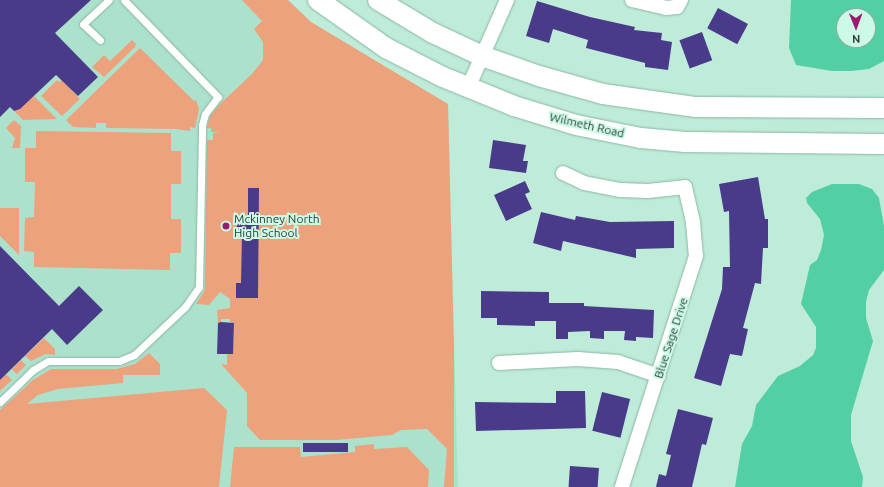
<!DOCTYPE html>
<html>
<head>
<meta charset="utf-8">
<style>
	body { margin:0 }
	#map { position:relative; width:884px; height:487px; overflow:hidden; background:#bfecd9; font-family:Ubuntu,sans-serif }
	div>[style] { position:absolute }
	.built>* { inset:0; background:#ace2cc }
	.green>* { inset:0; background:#eca27d; transform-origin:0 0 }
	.water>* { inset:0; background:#53cfa5 }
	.building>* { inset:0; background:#493b8a; transform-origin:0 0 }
	.roads { filter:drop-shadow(0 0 1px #8bb6a4) drop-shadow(0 0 1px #8bb6a4) }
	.service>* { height:7px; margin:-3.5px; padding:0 3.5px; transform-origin:3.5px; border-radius:3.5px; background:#fff }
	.minor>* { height:14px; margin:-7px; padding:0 7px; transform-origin:7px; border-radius:7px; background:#fff }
	.secondary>* { height:20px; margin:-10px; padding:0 10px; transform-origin:10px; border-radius:10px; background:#fff }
	.dots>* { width:11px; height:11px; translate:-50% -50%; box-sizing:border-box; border:2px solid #ccfae6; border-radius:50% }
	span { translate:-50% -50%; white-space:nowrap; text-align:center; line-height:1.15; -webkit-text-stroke:4px #ccfae6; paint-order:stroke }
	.street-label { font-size:12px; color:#2b3d35 }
	.poi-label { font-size:12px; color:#2b3d35 }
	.left { translate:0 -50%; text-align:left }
	.north { position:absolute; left:836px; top:8px; width:40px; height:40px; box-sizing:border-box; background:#ccfae6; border:1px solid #8cae9f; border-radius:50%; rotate:179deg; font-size:11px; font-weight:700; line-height:16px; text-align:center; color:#2b3d35 }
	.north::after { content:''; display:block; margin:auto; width:14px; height:18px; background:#9d1b6e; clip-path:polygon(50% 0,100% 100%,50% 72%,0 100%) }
</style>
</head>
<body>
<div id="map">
	<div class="built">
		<i style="clip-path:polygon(0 0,288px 0,311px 22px,423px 91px,448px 104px,458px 487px,0 487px)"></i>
	</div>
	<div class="green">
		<i style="clip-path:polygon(242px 0,288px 0,311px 22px,448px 104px,454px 349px,454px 487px,444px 487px,447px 449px,427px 429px,401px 430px,392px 435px,336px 440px,260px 440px,247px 426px,247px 393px,221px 364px,227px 365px,227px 354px,233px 353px,234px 323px,230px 322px,230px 319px,221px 319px,221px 323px,218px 323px,217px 310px,230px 308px,230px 299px,220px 292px,209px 305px,196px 304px,205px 290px,207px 140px,213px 140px,213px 133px,221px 133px,211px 132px,211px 128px,207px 128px,210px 116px,220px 104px,252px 74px,263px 60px,263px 42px,254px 29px,262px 21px)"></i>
		<i style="clip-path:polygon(132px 40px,136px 44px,135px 47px,104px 77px,92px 67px,104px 55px,110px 61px)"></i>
		<i style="clip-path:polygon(140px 48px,194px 101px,196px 100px,199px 109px,195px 128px,190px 127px,190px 131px,177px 129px,106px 128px,106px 123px,96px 123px,96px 128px,73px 127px,66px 120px)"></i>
		<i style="clip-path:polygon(57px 80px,59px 82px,62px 80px,80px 99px,62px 116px,41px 96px)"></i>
		<i style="clip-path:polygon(34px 96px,57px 119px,23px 120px,14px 111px)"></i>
		<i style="clip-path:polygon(14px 120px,21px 126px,20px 148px,12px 148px,15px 138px,6px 128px)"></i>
		<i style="clip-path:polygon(36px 131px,171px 133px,171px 151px,181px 151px,181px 184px,171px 184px,171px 219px,181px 219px,181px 253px,170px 253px,170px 270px,34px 267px,34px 252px,24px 251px,25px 218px,34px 217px,35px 182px,25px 182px,25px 148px,36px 148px)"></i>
		<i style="clip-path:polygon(0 208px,19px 208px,19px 255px,0 236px)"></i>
		<i style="clip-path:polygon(44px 338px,55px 349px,55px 355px,46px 354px,31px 361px,25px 356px)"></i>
		<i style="clip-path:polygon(149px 353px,160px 364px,160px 375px,123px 375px,123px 383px,58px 389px,38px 395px,27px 404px,204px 388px,227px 410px,219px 487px,0 487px,0 410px,33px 380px,51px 369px,117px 369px,135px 364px)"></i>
		<i style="left:21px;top:360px;width:7px;height:13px;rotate:45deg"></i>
		<i style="clip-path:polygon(6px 374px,12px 380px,0 391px,0 380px)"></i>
		<i style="clip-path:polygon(374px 444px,374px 449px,407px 447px,429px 470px,428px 487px,230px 487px,234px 447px,300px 447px,301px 457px,355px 452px,355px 446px)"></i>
	</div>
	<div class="water">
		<i style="clip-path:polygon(evenodd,791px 0,884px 0,884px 61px,869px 69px,851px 71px,832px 71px,796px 65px,789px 48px,791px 0,844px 16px,868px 16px,868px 40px,844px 40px,844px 16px)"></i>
		<i style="clip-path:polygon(832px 184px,859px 184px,872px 189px,879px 198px,884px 226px,884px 270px,869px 290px,866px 302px,866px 318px,873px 341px,851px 415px,851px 441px,863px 477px,862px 487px,735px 487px,742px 444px,752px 426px,756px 405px,778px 376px,800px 366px,813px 355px,816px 348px,816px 327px,801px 304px,810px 265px,817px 260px,821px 250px,824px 235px,820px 219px,807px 203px,806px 198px,812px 192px)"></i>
	</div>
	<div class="building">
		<i style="clip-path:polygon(0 0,91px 0,55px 33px,98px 77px,78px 96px,56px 75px,20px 109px,14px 111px,10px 107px,0 117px)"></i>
		<i style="clip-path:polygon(537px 1px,590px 17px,635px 27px,634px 30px,662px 33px,661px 40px,672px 42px,668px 70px,645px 67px,645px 63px,586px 48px,588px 40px,553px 29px,549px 43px,526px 36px)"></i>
		<i style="left:718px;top:8px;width:34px;height:23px;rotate:28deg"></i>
		<i style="left:702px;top:32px;width:30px;height:24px;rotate:70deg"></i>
		<i style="clip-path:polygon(493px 140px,526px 145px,523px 161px,528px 161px,526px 173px,489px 168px)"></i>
		<i style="clip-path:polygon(758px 177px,765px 219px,768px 219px,768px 248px,763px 248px,761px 284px,755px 283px,743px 328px,748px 329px,742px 356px,730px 354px,721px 386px,694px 378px,722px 289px,723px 267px,730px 267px,729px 211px,724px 212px,719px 184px)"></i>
		<i style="clip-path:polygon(525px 181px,530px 192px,525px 194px,532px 209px,506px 221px,494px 195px)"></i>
		<i style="clip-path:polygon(248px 188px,259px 188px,258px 298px,236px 298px,236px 283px,241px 283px,242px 235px,237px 235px,237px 219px,248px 219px)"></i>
		<i style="clip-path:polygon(541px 212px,575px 220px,576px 216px,610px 222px,674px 221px,674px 248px,636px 249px,636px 258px,563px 241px,561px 251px,533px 243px)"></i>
		<i style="clip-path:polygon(0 246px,59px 306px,79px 286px,103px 310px,67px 345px,52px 329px,0 380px)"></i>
		<i style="clip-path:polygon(481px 291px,549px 292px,549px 303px,584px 303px,584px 306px,654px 310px,653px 338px,636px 337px,636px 341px,624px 340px,625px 331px,604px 331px,604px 339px,590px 338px,590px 331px,568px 332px,568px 339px,556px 339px,556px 321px,535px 321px,535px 326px,497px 325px,497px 318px,481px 318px)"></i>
		<i style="clip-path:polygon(221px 322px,234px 323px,233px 354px,217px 354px,218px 323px)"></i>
		<i style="clip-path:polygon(556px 391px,585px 391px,586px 428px,476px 431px,475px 402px,556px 403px)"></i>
		<i style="left:602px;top:392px;width:29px;height:40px;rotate:14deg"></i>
		<i style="clip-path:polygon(678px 409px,713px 418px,706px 445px,702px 444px,692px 487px,656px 487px,659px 474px,666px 476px,671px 455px,666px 454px)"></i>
		<i style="left:348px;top:443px;width:9px;height:45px;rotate:90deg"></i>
		<i style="left:570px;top:466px;width:29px;height:21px;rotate:4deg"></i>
	</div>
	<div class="roads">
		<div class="service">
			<i style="left:100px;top:40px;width:23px;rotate:-137deg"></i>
			<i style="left:83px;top:24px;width:35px;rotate:-43deg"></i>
			<i style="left:0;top:402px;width:46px;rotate:-44.1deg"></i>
			<i style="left:33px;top:370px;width:17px;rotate:-31deg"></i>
			<i style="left:48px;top:361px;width:71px"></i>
			<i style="left:119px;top:361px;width:16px;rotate:-22deg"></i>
			<i style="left:134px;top:355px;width:70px;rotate:-43.3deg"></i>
			<i style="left:185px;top:307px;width:24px;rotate:-55deg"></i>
			<i style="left:199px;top:287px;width:162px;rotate:-88.9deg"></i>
			<i style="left:202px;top:125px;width:11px;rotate:-75deg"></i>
			<i style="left:205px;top:114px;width:21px;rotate:-53deg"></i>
			<i style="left:218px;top:97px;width:135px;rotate:-134.1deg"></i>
		</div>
		<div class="minor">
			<i style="left:632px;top:0;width:35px;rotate:13deg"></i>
			<i style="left:666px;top:8px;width:11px;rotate:-5deg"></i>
			<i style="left:677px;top:7px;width:8px;rotate:-60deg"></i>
			<i style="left:468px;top:88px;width:96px;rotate:-66.1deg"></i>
			<i style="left:563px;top:173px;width:23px;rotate:25deg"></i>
			<i style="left:584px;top:183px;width:37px;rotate:11deg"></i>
			<i style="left:620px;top:190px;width:28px;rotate:2deg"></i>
			<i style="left:648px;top:191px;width:37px;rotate:-6deg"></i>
			<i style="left:685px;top:187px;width:37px;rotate:77deg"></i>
			<i style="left:693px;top:223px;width:33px;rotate:85deg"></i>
			<i style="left:696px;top:256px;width:243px;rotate:107.8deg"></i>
			<i style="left:499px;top:363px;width:79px;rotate:-2.9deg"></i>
			<i style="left:578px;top:359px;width:40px;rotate:4.3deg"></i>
			<i style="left:618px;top:362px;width:43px;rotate:18.9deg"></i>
		</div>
		<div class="secondary">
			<i style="left:318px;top:0;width:83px;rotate:35.2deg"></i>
			<i style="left:386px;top:48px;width:64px;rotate:27deg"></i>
			<i style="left:443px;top:77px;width:77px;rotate:22.2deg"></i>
			<i style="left:514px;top:106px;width:65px;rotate:17deg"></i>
			<i style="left:576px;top:125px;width:66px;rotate:11.3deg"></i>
			<i style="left:641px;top:138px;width:44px;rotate:5.2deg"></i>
			<i style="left:685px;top:142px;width:199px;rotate:0.6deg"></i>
			<i style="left:378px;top:0;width:64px;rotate:31deg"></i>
			<i style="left:433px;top:33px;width:54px;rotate:25.1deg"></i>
			<i style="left:482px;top:56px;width:60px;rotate:19.3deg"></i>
			<i style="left:539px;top:76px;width:66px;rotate:15.7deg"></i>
			<i style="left:603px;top:94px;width:94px;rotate:8deg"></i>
			<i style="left:696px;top:107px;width:188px;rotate:0.3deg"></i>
		</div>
	</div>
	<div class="dots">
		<i style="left:226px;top:226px;background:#9d1b6e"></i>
	</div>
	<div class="street-label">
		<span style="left:587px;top:125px;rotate:13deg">Wilmeth Road</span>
		<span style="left:671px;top:338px;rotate:-72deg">Blue Sage Drive</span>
	</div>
	<div class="poi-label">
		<span class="left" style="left:234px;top:226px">Mckinney North<br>High School</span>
	</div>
	<div class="north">N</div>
</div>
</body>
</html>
